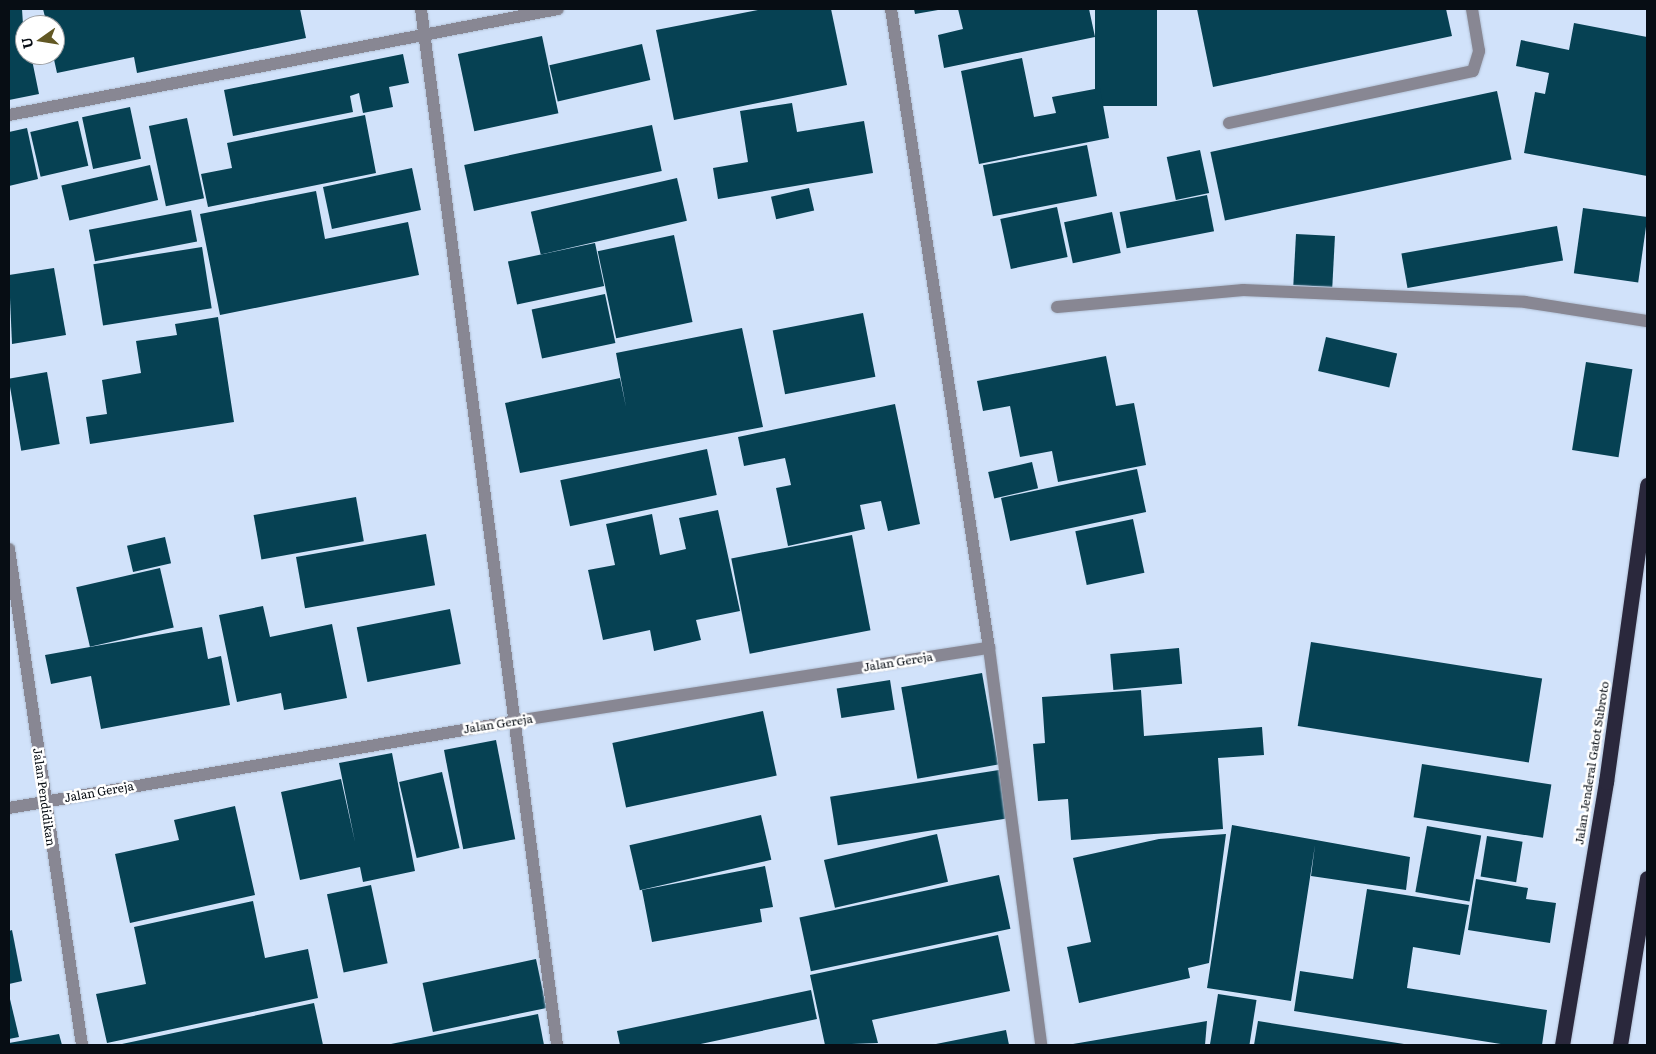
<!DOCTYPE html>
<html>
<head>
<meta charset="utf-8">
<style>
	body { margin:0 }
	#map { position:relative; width:1656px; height:1054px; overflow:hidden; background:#d1e2fa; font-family:Literata,serif }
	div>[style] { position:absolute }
	.building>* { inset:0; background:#064153; transform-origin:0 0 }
	.roads { filter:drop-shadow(0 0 1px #b1c0d5) drop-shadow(0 0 1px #b1c0d5) }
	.minor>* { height:12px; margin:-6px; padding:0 6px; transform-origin:6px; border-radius:6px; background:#888793 }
	.highway>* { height:15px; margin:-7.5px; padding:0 7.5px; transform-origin:7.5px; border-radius:7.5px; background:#2a283c }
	span { translate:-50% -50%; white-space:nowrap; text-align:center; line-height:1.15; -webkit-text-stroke:5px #fff; paint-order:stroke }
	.street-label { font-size:12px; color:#070d14 }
	.frame { position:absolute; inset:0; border:10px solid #070d14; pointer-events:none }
	.north { position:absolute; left:15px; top:15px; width:50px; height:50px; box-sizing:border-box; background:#fff; border:1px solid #9c9ea1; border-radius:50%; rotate:257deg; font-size:14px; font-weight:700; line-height:20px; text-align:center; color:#070d14 }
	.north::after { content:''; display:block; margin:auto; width:18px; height:22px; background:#625824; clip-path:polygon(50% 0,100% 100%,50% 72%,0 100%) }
</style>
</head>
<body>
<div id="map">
	<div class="building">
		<i style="clip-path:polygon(9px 9px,22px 9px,25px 55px,31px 55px,39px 94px,9px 100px)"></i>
		<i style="clip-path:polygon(43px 9px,300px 9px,306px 38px,137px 73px,134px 57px,57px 73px,53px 55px,55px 25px,47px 25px)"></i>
		<i style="clip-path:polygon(763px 9px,831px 9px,847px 85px,674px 120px,656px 30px)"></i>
		<i style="clip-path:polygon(914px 9px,938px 9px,938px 10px,915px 14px)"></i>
		<i style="clip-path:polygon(958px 9px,1089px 9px,1095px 37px,944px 68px,938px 35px,963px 29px)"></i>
		<i style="left:1095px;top:9px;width:62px;height:97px"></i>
		<i style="clip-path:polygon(1197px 9px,1446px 9px,1452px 36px,1213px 87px)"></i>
		<i style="clip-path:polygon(1574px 23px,1647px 37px,1647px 176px,1524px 153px,1535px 92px,1545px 94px,1549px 73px,1516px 66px,1521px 40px,1569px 50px)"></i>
		<i style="left:542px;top:36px;width:79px;height:86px;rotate:78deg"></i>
		<i style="left:642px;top:44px;width:37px;height:95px;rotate:77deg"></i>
		<i style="clip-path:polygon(403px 54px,409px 83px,389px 87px,393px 107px,363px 113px,359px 93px,350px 96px,353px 112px,233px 136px,224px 90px)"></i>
		<i style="clip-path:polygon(1022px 58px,1034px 117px,1056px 113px,1052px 97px,1100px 88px,1109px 138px,979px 164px,961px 71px)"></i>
		<i style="left:1497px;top:91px;width:70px;height:293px;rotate:78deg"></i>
		<i style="clip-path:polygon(792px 103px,797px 132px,864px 121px,873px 173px,718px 199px,713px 168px,748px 162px,740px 111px)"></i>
		<i style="left:130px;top:107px;width:53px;height:49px;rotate:78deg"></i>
		<i style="clip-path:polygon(365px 115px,376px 173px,208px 207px,201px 174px,232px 168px,227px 143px)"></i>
		<i style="left:187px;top:118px;width:82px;height:39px;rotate:78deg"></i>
		<i style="left:78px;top:121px;width:46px;height:49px;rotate:77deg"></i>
		<i style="left:652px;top:125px;width:47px;height:192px;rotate:78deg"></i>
		<i style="clip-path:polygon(27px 128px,38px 179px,9px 186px,9px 132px)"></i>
		<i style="left:1087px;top:145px;width:52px;height:106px;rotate:79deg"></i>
		<i style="left:1200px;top:150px;width:44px;height:34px;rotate:78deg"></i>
		<i style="left:150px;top:165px;width:36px;height:91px;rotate:77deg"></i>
		<i style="left:412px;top:168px;width:43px;height:91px;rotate:78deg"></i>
		<i style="left:677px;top:178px;width:44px;height:150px;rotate:77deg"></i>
		<i style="left:809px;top:188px;width:23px;height:39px;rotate:77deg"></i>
		<i style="clip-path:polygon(316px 191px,325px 239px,408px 222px,419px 275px,220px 315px,200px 214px)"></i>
		<i style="left:1207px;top:195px;width:37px;height:89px;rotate:79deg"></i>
		<i style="left:1057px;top:207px;width:51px;height:58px;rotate:78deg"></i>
		<i style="left:1583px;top:208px;width:65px;height:66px;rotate:8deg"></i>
		<i style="left:191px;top:210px;width:32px;height:104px;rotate:79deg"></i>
		<i style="left:1112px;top:212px;width:42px;height:49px;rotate:78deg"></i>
		<i style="left:1557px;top:226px;width:35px;height:158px;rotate:80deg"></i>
		<i style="left:1296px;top:234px;width:39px;height:51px;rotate:3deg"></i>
		<i style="left:674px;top:235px;width:89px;height:78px;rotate:78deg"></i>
		<i style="left:595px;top:243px;width:44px;height:89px;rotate:78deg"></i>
		<i style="left:202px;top:247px;width:62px;height:110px;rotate:81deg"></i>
		<i style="clip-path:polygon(54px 268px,66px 335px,12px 344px,9px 275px)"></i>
		<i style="left:605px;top:294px;width:50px;height:75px;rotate:78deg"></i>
		<i style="left:863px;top:313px;width:65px;height:92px;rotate:79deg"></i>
		<i style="clip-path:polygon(218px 317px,234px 422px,90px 444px,86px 417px,107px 414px,102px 380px,141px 373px,136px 341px,177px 335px,175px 324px)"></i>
		<i style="clip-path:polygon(742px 328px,763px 427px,520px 473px,505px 403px,620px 378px,626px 407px,616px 353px)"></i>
		<i style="left:1326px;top:337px;width:73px;height:35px;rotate:13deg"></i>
		<i style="clip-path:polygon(1106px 356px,1116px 406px,1134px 403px,1146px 465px,1058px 482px,1052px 451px,1020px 457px,1010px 406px,983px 411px,977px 381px)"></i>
		<i style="left:1586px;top:362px;width:47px;height:89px;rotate:9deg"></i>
		<i style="left:47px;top:372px;width:73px;height:39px;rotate:80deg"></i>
		<i style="clip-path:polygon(895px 404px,920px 524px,888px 531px,881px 501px,860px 505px,865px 529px,788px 546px,776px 488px,791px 485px,785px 458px,744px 466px,738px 437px)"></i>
		<i style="left:707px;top:449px;width:47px;height:150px;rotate:78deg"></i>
		<i style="left:1032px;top:462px;width:27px;height:45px;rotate:77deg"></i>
		<i style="left:1137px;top:469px;width:44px;height:139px;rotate:78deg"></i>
		<i style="left:356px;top:497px;width:45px;height:104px;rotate:80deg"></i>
		<i style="clip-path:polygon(718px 510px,740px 611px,696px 620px,701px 640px,654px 651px,650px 630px,603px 640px,588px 570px,615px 565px,606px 524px,652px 514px,660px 555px,686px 549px,679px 518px)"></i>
		<i style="left:1133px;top:519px;width:55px;height:59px;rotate:78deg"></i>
		<i style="left:426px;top:534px;width:52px;height:132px;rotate:80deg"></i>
		<i style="left:852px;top:535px;width:97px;height:123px;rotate:79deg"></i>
		<i style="left:165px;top:537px;width:27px;height:39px;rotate:77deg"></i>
		<i style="left:160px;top:568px;width:61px;height:86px;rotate:77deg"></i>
		<i style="clip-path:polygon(263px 606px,270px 637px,332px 624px,347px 698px,284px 710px,281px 693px,237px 702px,219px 615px)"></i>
		<i style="left:450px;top:609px;width:56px;height:95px;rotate:79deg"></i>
		<i style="clip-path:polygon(202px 627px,208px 659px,221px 656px,230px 705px,101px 729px,91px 676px,51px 684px,45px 655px)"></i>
		<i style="left:1311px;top:642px;width:234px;height:85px;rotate:9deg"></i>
		<i style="left:1179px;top:648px;width:36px;height:69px;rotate:85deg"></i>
		<i style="left:982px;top:673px;width:93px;height:82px;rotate:80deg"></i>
		<i style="left:890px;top:680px;width:30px;height:54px;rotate:81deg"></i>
		<i style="clip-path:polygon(1141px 690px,1144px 736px,1262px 727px,1264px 755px,1218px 758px,1223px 829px,1071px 840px,1068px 799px,1038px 801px,1033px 744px,1045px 743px,1042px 697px)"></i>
		<i style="left:763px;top:711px;width:66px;height:154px;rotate:78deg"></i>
		<i style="left:496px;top:740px;width:101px;height:53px;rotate:79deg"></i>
		<i style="clip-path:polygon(392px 753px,415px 871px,363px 882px,360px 867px,300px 880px,281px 792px,341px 779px,355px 842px,339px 763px)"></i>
		<i style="left:1422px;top:764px;width:131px;height:54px;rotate:9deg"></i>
		<i style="left:999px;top:770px;width:49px;height:171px;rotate:81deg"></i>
		<i style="left:442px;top:772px;width:78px;height:44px;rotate:77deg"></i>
		<i style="clip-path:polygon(235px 806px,255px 895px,130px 923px,115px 854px,179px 840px,174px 820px)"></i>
		<i style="left:761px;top:815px;width:46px;height:135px;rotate:77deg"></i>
		<i style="clip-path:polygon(1232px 825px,1410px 857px,1406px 890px,1311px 876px,1315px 845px,1291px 1001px,1207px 988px)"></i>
		<i style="left:1427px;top:826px;width:55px;height:67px;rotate:10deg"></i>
		<i style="left:937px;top:834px;width:49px;height:116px;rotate:77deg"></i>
		<i style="clip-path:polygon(1226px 834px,1209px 963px,1188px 968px,1190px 978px,1079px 1003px,1067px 947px,1091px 942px,1073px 858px,1159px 839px)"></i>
		<i style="left:1487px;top:836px;width:36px;height:41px;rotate:9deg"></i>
		<i style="clip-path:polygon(765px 866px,773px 907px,760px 909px,762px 922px,652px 942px,642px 890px)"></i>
		<i style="left:999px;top:875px;width:55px;height:204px;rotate:78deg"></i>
		<i style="clip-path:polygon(1476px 879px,1528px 888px,1526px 899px,1556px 903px,1550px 943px,1468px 930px)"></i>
		<i style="left:371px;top:885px;width:80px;height:45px;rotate:78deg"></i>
		<i style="clip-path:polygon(1367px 889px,1469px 905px,1460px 955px,1413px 947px,1407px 988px,1547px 1010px,1542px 1045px,1507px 1045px,1294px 1011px,1300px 971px,1353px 979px)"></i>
		<i style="clip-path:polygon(253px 901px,265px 958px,308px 949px,318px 998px,107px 1043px,96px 994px,146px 984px,134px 927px)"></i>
		<i style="clip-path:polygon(12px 930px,22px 981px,9px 984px,9px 931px)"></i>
		<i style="clip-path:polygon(998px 935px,1010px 991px,872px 1020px,878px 1043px,825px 1045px,810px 975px)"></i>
		<i style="left:536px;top:959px;width:50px;height:116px;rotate:78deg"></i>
		<i style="clip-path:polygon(811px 990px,817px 1019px,696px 1045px,620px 1045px,617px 1031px)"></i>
		<i style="left:1218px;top:994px;width:39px;height:52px;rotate:9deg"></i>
		<i style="clip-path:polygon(9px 995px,19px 1037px,9px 1039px)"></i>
		<i style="clip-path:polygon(314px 1003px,323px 1045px,122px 1045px,122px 1044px)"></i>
		<i style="clip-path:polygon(538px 1014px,544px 1045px,391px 1045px,391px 1044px)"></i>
		<i style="clip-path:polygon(1207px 1021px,1205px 1045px,1073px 1045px,1073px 1044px)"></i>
		<i style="clip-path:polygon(1258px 1021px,1404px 1044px,1404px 1045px,1254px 1045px)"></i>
		<i style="clip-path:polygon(1006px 1030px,1009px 1045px,937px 1045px,936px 1044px)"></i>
		<i style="clip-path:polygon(59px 1034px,62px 1045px,9px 1045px,9px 1043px)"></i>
	</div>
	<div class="roads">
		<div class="minor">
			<i style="left:421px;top:9px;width:1045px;rotate:82.52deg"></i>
			<i style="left:891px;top:9px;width:646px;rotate:81.28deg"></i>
			<i style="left:989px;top:648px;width:400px;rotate:82.5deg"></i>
			<i style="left:9px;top:115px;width:559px;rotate:-10.93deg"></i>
			<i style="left:1229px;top:123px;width:249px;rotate:-12deg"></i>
			<i style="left:1473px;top:71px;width:21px;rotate:-73deg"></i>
			<i style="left:1479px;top:51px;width:43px;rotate:-99.5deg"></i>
			<i style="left:1057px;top:307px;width:187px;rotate:-5.2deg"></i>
			<i style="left:1243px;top:290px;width:282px;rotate:2.4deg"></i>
			<i style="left:1525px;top:302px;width:123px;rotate:8.9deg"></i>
			<i style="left:9px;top:549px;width:501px;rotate:81.63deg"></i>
			<i style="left:9px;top:808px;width:514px;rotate:-9.74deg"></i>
			<i style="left:516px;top:721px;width:479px;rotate:-8.8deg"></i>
		</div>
		<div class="highway">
			<i style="left:1562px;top:1045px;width:267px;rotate:-80.5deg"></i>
			<i style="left:1606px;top:782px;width:300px;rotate:-82.1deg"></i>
			<i style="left:1620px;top:1045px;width:169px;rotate:-80.8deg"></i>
		</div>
	</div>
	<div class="street-label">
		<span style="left:898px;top:662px;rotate:-9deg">Jalan Gereja</span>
		<span style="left:498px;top:724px;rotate:-9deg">Jalan Gereja</span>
		<span style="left:1592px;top:763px;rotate:-81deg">Jalan Jenderal Gatot Subroto</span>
		<span style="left:99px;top:792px;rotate:-10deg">Jalan Gereja</span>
		<span style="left:44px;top:797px;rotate:82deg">Jalan Pendidikan</span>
	</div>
	<div class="frame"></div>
	<div class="north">U</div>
</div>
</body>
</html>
